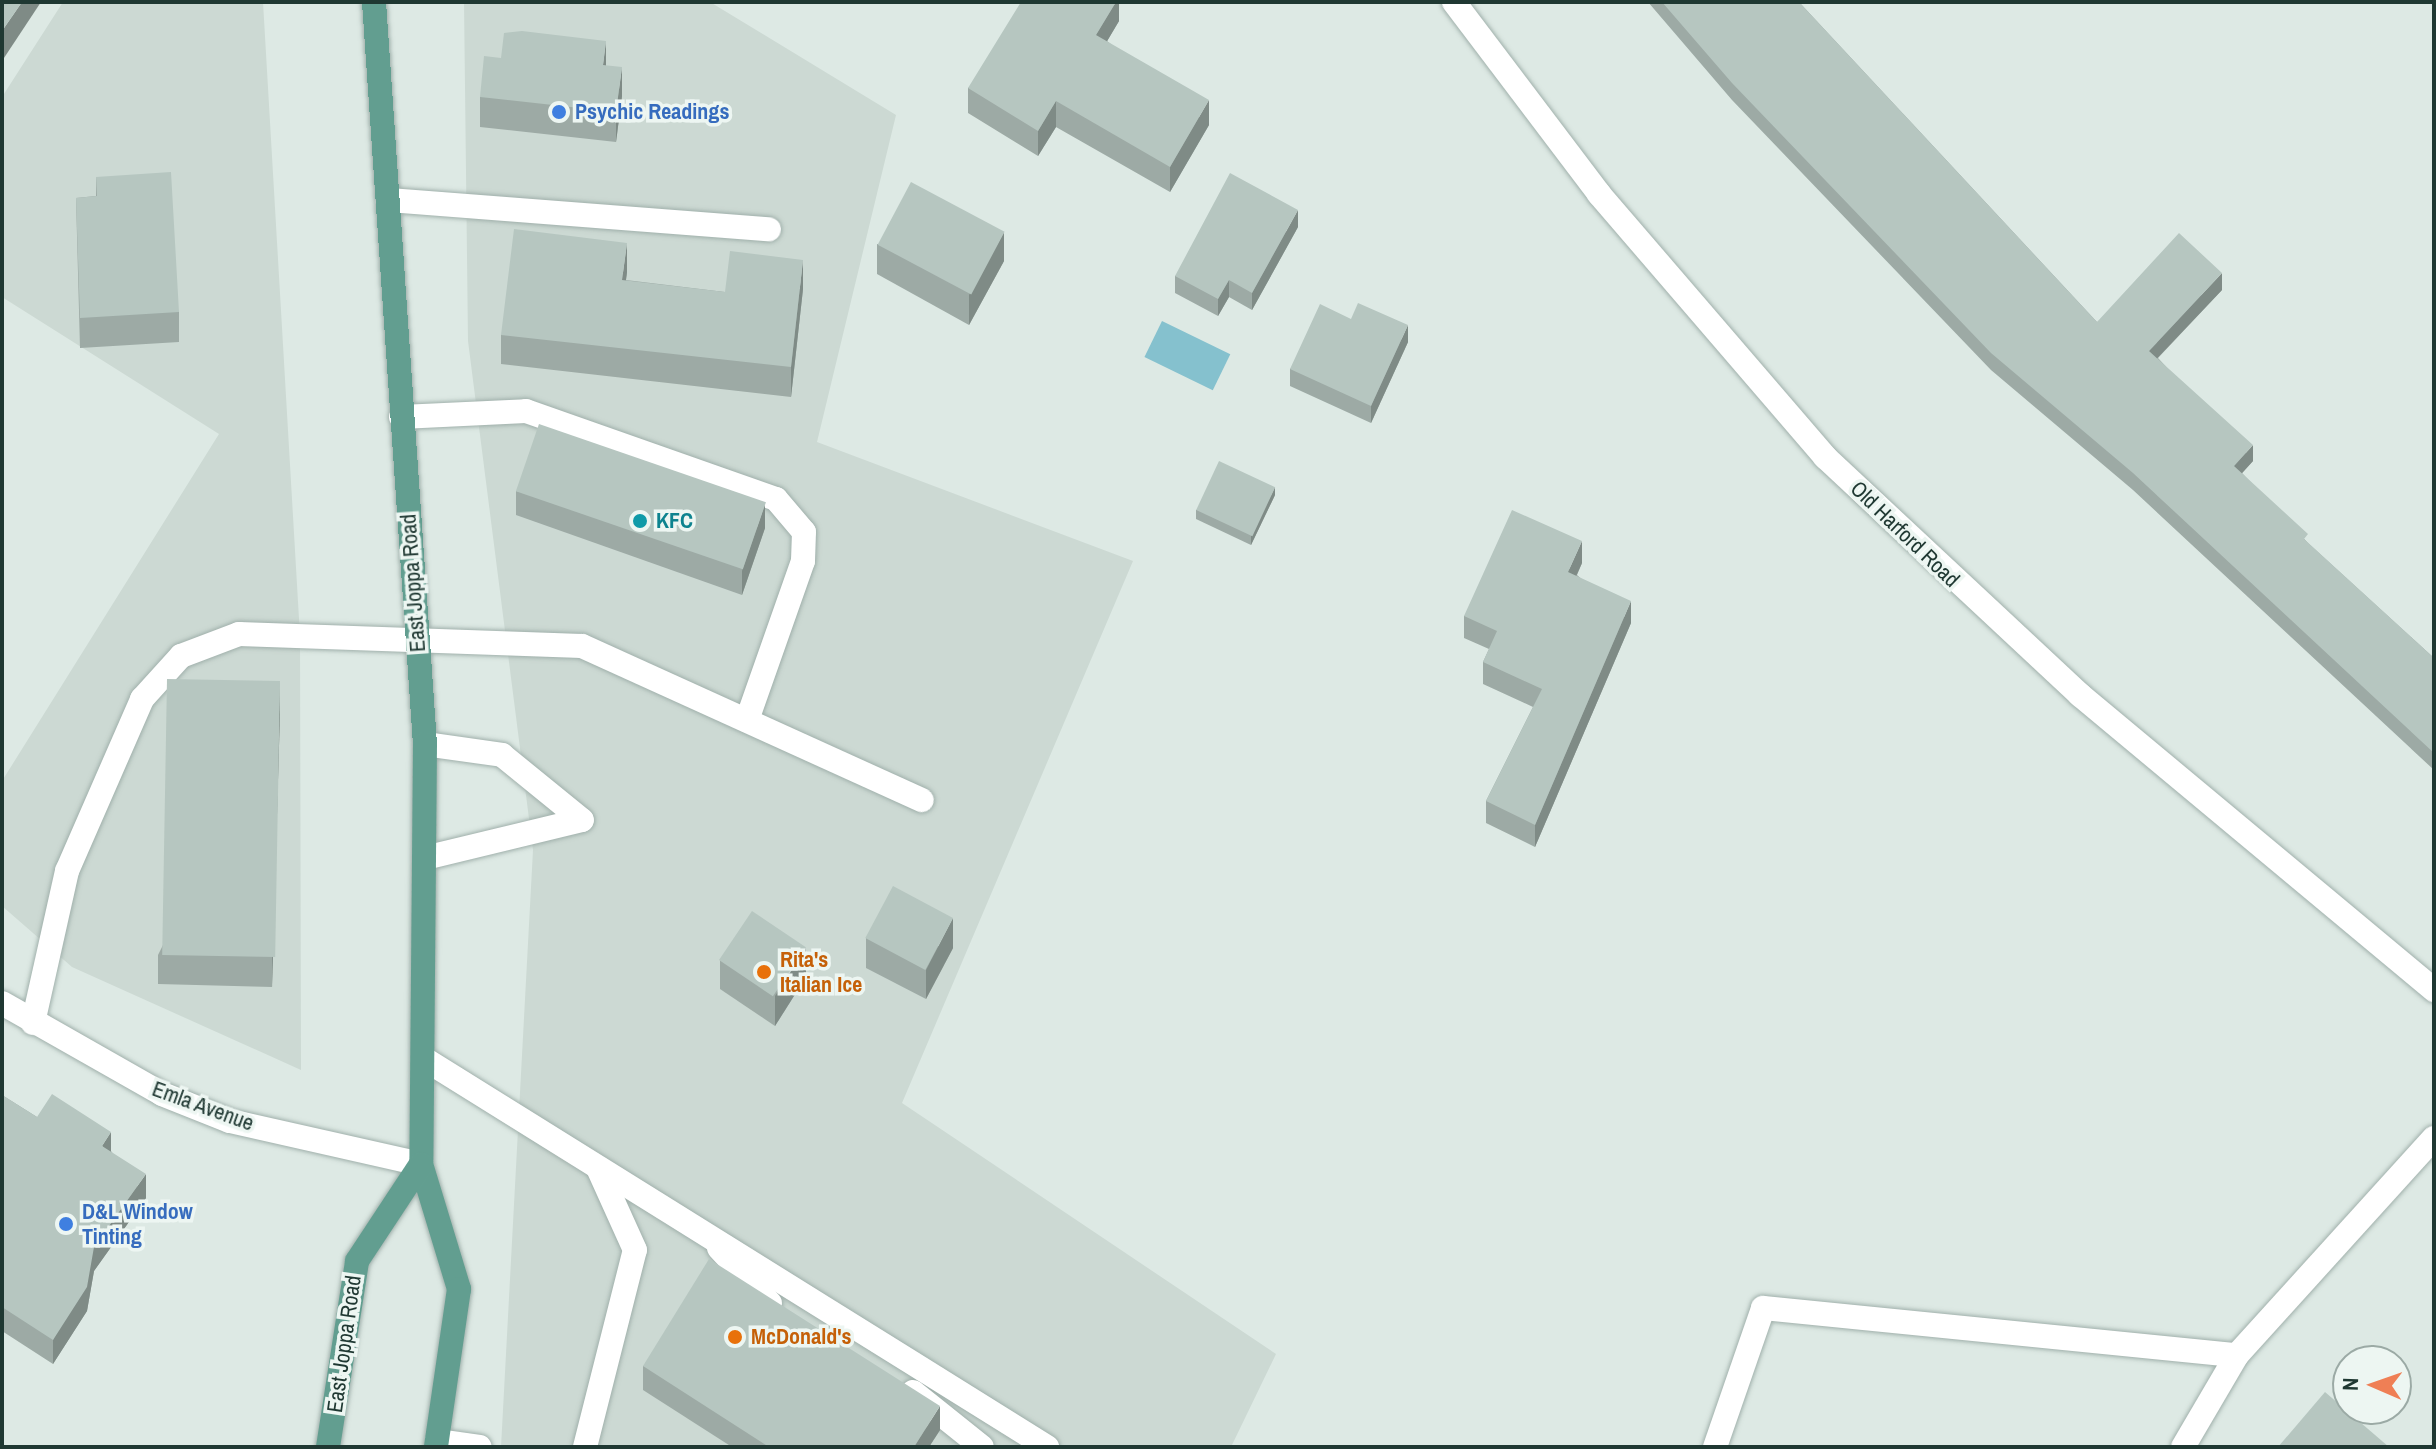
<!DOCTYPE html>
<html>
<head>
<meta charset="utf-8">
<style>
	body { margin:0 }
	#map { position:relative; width:2436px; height:1449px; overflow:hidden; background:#dde9e4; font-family:"Archivo Narrow",sans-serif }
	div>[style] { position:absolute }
	.built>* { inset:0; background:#ccd9d3 }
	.water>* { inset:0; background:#85c1ce; transform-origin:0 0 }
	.roads { filter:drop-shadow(0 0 2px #a0b0ab) drop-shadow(0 0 2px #a0b0ab) }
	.minor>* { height:24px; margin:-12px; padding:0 12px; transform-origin:12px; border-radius:12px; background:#fff }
	.major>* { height:24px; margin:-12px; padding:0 12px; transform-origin:12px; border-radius:12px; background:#629e90 }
	.wall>* { inset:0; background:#9daaa5 }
	.shaded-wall>* { inset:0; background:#7f8b86 }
	.building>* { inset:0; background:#b6c6c0; transform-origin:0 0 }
	.dots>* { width:22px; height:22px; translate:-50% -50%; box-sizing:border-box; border:4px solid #edf6f2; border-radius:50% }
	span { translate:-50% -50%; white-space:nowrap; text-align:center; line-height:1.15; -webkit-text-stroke:7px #edf6f2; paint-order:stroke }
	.shop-label { font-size:22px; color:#366cbe; font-weight:700 }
	.left { translate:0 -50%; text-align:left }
	.culture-label { font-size:22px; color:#0d838f; font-weight:700 }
	.street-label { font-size:22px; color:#1f3832 }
	.food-label { font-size:22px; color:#c56008; font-weight:700 }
	.frame { position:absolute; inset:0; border:4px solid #1f3832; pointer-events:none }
	.north { position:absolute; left:2332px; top:1345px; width:80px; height:80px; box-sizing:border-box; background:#edf6f2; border:2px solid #9baaa5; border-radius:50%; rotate:272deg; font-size:22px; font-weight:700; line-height:32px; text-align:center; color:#1f3832 }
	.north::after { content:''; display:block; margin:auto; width:28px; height:36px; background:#ef7f55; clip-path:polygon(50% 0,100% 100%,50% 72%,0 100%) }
</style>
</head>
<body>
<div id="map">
	<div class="built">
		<i style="clip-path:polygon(63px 2px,263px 2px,300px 636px,301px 1070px,72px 967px,2px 906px,2px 781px,219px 434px,2px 297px,2px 97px)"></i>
		<i style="clip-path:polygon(464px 2px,710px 2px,896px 115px,817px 442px,1133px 561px,902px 1103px,1276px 1354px,1231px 1447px,501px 1447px,533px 850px,468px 341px)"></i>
	</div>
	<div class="water">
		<i style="left:1162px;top:321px;width:76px;height:40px;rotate:26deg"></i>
	</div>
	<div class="roads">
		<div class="minor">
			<i style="left:1454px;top:2px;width:241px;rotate:52.9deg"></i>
			<i style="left:1599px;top:194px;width:347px;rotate:49.3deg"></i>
			<i style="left:1825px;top:457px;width:349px;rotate:43deg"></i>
			<i style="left:2080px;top:695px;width:461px;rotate:39.8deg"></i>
			<i style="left:388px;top:200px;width:382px;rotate:4.4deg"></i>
			<i style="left:401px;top:417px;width:125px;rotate:-2.7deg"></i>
			<i style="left:526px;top:411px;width:265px;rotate:19.4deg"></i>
			<i style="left:776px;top:499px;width:43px;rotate:49.7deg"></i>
			<i style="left:804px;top:532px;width:29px;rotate:92deg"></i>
			<i style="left:803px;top:561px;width:169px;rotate:109.4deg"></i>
			<i style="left:425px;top:744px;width:78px;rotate:8.1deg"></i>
			<i style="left:502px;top:755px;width:103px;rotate:39.1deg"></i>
			<i style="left:429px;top:857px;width:157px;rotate:-13.6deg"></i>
			<i style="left:2px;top:1003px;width:184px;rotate:29.6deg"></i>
			<i style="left:162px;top:1094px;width:73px;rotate:21.7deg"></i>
			<i style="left:230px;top:1121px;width:196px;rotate:12.7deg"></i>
			<i style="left:33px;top:1023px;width:156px;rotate:-77.4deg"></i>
			<i style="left:67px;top:871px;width:188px;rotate:-66.4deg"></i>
			<i style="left:142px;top:699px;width:58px;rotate:-47.8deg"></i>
			<i style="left:181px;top:656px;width:62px;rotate:-20.8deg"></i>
			<i style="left:239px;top:634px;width:343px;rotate:2deg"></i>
			<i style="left:582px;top:646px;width:373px;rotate:24.4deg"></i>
			<i style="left:426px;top:1060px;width:732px;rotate:31.93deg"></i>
			<i style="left:719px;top:1248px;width:75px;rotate:47.2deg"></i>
			<i style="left:913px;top:1392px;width:88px;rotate:38.6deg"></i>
			<i style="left:437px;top:1441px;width:43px;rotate:7.9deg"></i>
			<i style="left:585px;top:1447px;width:203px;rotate:-75.8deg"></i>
			<i style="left:635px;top:1250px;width:90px;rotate:-114.3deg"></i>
			<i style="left:1715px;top:1447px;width:147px;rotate:-70.9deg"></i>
			<i style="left:1763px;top:1308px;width:476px;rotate:5.7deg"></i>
			<i style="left:2183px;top:1447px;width:107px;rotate:-59.6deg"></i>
			<i style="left:2237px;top:1355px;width:293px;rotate:-47.8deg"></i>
		</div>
		<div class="major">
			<i style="left:374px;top:2px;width:744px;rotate:86.07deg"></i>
			<i style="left:425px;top:744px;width:420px;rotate:90.5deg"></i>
			<i style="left:421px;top:1164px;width:131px;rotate:73.1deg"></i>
			<i style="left:459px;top:1289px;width:160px;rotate:98.3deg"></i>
			<i style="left:328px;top:1447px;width:188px;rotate:-81.1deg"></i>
			<i style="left:357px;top:1261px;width:116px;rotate:-56.6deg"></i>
		</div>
	</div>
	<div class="wall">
		<i style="clip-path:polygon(1119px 2px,1119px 21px,1107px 41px,1209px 125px,1170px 192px,1056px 127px,1038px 156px,968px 113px,968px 88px)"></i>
		<i style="clip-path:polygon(1648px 2px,1799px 2px,2097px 322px,2222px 290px,2158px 358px,2253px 461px,2242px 473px,2308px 543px,2434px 658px,2434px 770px,2133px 490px,1991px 370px,1732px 100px)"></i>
		<i style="clip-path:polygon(606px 66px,622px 96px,616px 142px,480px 127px,480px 97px)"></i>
		<i style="clip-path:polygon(96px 177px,179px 312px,179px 342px,80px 348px,76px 198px,96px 196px)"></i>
		<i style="clip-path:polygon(1298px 227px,1252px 310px,1229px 297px,1218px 316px,1175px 293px,1175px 276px)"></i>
		<i style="clip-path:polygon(877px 244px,1004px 261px,969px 325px,877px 274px)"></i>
		<i style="clip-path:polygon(627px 272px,626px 280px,725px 292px,803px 289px,791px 397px,501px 364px,501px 335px)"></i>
		<i style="clip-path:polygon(1351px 319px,1408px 342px,1371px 423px,1290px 386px,1290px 369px)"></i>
		<i style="clip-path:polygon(516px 491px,765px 528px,742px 595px,516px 515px)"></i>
		<i style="clip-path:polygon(1275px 495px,1251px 545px,1196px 519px,1196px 510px)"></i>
		<i style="clip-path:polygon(1582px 563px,1577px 575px,1631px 623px,1535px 847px,1486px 823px,1486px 801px,1533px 707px,1483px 684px,1483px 662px,1489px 649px,1464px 638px,1464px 616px)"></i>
		<i style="clip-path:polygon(280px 711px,272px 987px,158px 984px,158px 955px)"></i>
		<i style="clip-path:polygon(866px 938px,953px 948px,926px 999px,866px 968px)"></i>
		<i style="clip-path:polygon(720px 960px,806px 977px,775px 1026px,720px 989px)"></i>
		<i style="clip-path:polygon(2px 1095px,37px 1117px,111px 1151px,146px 1198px,94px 1271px,87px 1311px,53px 1364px,2px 1331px)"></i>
		<i style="clip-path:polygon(643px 1366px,940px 1430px,929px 1447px,732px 1447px,643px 1390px)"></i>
	</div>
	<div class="shaded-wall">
		<i style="clip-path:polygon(22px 2px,41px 2px,2px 61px,2px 31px)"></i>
		<i style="clip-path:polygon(1116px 2px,1119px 2px,1119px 21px,1096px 60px,1096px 35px)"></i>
		<i style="clip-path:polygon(606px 41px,606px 70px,603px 65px)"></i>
		<i style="clip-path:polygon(622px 67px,622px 96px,616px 142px,616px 112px)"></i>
		<i style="clip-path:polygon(1209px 100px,1209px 125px,1170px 192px,1170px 167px)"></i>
		<i style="clip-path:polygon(1056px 101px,1056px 127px,1038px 156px,1038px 131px)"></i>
		<i style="clip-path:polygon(1298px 210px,1298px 227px,1252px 310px,1252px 293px)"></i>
		<i style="clip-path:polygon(1004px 232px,1004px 261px,969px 325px,969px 295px)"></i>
		<i style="clip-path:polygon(627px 243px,627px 272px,622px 310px,622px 280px)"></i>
		<i style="clip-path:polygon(803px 260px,803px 289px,791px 397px,791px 367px)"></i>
		<i style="clip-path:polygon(2222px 273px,2222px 290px,2149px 367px,2149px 351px)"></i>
		<i style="clip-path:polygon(1229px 280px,1229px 297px,1218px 316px,1218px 299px)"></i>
		<i style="clip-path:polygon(1408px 325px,1408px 342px,1371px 423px,1371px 406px)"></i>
		<i style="clip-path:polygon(2253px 445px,2253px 461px,2234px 482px,2234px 466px)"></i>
		<i style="clip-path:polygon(1275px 487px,1275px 495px,1251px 545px,1251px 536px)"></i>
		<i style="clip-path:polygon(765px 504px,765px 528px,742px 595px,742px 571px)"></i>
		<i style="clip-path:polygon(1582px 541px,1582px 563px,1568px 594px,1568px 572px)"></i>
		<i style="clip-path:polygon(1631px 601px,1631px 623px,1535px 847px,1535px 825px)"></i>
		<i style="clip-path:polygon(280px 681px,280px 711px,272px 987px,272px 958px)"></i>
		<i style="clip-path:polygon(953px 918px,953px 948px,926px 999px,926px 970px)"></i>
		<i style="clip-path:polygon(806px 948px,806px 977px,775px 1026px,775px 996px)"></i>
		<i style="clip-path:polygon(111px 1132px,111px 1156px,102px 1146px)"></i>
		<i style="clip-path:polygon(146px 1174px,146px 1198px,94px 1271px,87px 1311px,53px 1364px,53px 1340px,94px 1247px)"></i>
		<i style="clip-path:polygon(940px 1406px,940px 1430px,929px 1447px,914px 1447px)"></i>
	</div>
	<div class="building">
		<i style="clip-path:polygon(2px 2px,22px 2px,2px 31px)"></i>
		<i style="clip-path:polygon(1021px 2px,1116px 2px,1096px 35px,1209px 100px,1170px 167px,1056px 101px,1038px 131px,968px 88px)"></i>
		<i style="clip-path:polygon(1662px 2px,1799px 2px,2097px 322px,2179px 233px,2222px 273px,2149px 351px,2253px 445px,2234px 466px,2308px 534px,2304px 539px,2434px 658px,2434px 753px,2133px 473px,1991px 353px,1732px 83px)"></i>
		<i style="clip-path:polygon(522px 31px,606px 41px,603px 65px,622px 67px,616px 112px,480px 97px,484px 56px,501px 58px,504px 33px)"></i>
		<i style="clip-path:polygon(171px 172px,179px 312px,80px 318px,76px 198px,97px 196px,96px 177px)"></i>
		<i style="clip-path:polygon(1230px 173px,1298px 210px,1252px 293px,1229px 280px,1218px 299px,1175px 276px)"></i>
		<i style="left:911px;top:182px;width:106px;height:71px;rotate:28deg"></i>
		<i style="clip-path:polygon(514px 229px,627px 243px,622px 280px,725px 292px,730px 251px,803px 260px,791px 367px,501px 335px)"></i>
		<i style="clip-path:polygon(1358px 303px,1408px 325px,1371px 406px,1290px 369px,1320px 304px,1351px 319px)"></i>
		<i style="left:539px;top:424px;width:240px;height:71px;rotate:19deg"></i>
		<i style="left:1219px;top:461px;width:62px;height:54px;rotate:25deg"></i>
		<i style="clip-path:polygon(1512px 510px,1582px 541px,1568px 572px,1631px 601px,1535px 825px,1486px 801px,1542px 689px,1483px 662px,1497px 631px,1464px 616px)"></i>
		<i style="left:167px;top:679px;width:113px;height:276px;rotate:1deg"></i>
		<i style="left:893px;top:886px;width:68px;height:59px;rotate:28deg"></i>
		<i style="left:752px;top:911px;width:65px;height:59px;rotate:34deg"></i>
		<i style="clip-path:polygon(52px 1094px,111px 1132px,102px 1146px,146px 1174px,94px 1247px,87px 1287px,53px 1340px,2px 1307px,2px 1095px,37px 1117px)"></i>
		<i style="clip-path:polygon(709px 1259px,940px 1406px,914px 1447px,769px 1447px,643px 1366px)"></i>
		<i style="clip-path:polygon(2325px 1392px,2389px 1447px,2278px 1447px)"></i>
	</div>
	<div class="dots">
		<i style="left:559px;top:112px;background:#3f7fe0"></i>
		<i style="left:640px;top:521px;background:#0f9aa8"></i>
		<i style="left:764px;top:972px;background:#e8710a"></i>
		<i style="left:66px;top:1224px;background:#3f7fe0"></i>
		<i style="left:735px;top:1337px;background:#e8710a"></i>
	</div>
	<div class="shop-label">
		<span class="left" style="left:575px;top:112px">Psychic Readings</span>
		<span class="left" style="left:82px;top:1224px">D&amp;L Window<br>Tinting</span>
	</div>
	<div class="culture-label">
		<span class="left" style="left:656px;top:521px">KFC</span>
	</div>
	<div class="street-label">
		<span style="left:1905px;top:534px;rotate:44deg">Old Harford Road</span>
		<span style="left:413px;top:583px;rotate:-94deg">East Joppa Road</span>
		<span style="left:203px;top:1106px;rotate:20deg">Emla Avenue</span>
		<span style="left:344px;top:1344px;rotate:-82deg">East Joppa Road</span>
	</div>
	<div class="food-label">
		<span class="left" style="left:780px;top:972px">Rita's<br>Italian Ice</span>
		<span class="left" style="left:751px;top:1337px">McDonald's</span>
	</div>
	<div class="frame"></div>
	<div class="north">N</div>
</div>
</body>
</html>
